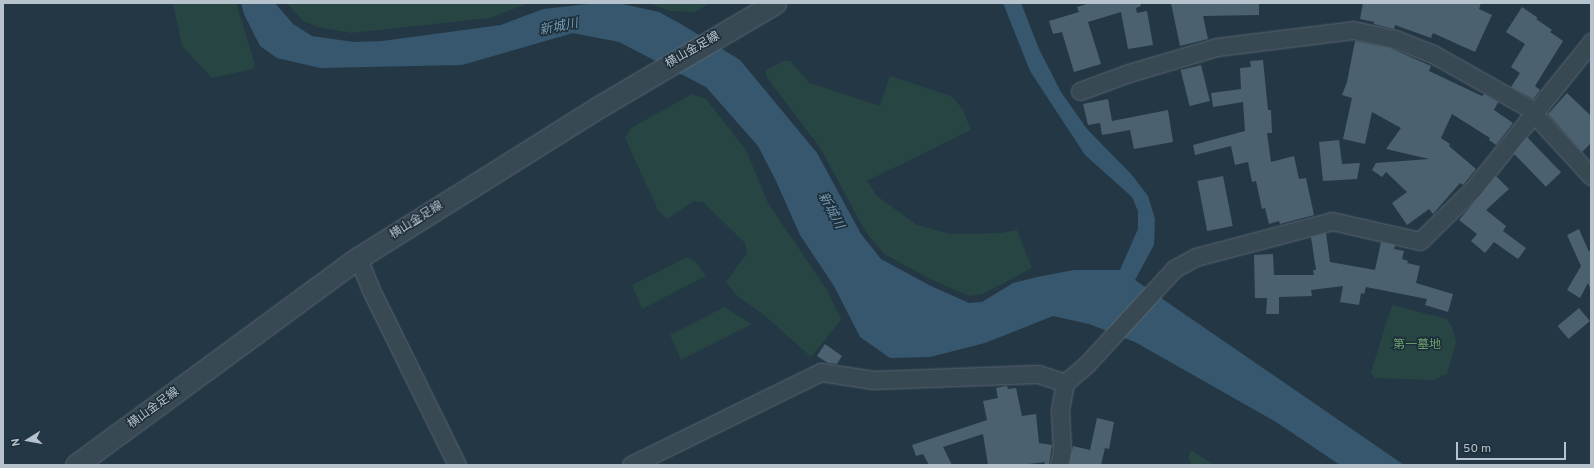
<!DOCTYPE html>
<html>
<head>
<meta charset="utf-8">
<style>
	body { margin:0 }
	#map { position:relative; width:1594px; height:468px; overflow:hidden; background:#243744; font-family:Overpass,"Noto Sans JP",sans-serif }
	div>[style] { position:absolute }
	.green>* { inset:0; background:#264543 }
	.water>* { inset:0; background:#36576d }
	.building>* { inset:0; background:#4c6170; transform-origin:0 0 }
	.roads { filter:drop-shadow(0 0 1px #576671) drop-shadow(0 0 1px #576671) }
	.minor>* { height:17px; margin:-8.5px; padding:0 8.5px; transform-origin:8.5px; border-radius:8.5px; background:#394954 }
	.tertiary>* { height:21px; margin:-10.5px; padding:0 10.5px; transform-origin:10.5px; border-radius:10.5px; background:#394954 }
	span { translate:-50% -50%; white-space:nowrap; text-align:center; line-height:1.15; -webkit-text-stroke:3px #1d2e39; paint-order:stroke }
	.street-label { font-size:12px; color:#b6c3cd }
	.park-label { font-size:12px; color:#6ba16d }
	.water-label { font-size:13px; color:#739ab4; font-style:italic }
	.frame { position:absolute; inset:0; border:4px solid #b6c3cd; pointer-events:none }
	.north { position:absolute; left:8px; top:420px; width:40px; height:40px; -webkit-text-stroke:3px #1d2e39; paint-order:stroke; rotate:259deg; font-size:11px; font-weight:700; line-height:16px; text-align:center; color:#b6c3cd }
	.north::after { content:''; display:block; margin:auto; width:14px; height:18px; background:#b6c3cd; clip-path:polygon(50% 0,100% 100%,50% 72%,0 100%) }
	.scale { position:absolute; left:1456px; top:442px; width:110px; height:18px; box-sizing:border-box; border:2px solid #b6c3cd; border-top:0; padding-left:5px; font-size:12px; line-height:14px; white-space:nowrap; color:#b6c3cd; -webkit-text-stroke:3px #1d2e39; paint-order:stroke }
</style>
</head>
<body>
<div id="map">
	<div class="green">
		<i style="clip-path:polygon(173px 3px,236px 3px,255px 64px,253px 69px,212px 78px,182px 46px)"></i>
		<i style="clip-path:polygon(287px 3px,529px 3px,490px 18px,351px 33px,318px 27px,303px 21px)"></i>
		<i style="clip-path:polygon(648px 3px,710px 3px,695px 12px,670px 11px)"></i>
		<i style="clip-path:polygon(783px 61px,790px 61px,810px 83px,880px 106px,890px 76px,951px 96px,962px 108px,971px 130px,867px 181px,877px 196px,917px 225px,951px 234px,1001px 233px,1017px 230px,1032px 268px,983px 294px,969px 296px,932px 280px,884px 254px,865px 231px,821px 149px,766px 76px,766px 70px)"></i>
		<i style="clip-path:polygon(692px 94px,706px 99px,746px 150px,768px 203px,827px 290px,840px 317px,841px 320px,811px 357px,764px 315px,736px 295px,726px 282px,747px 253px,745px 243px,703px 202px,694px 201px,667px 219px,658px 210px,625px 138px,631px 128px)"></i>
		<i style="clip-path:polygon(687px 257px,697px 263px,706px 276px,642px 309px,632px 285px)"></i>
		<i style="clip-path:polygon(1392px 305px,1447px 319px,1453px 329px,1456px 343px,1447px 374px,1433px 380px,1375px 378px,1371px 372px)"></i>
		<i style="clip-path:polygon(724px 307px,752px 324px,681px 360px,670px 335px)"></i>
		<i style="clip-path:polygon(1191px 450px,1214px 465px,1192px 465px,1188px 458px)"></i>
	</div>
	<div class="water">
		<i style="clip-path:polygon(241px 3px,275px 3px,293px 24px,312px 36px,354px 42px,382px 41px,501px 25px,543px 9px,597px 3px,618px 3px,659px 12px,681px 24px,740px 60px,817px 153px,861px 234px,881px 259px,929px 285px,969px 303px,982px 302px,1013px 283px,1037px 277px,1074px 270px,1120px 270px,1138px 229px,1138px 211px,1132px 197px,1085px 155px,1030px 71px,1003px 3px,1021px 3px,1039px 49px,1061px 92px,1087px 129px,1132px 175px,1148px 196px,1155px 219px,1154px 245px,1135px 280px,1404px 465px,1340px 465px,1276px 422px,1135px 342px,1089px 324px,1053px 316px,985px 343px,930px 357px,890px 358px,860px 337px,834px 286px,800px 235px,776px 181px,758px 146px,706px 87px,619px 42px,573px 33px,462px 65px,320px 68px,277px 58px,260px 46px,244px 14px)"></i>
	</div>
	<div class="building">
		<i style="clip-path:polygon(1090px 3px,1140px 3px,1141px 6px,1136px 8px,1137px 13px,1147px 11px,1153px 45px,1128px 49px,1121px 12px,1088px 22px,1101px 64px,1074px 72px,1062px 32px,1053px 34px,1049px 21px,1079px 12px,1077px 7px)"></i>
		<i style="clip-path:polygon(1171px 3px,1259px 3px,1259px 15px,1203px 16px,1208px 39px,1180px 46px)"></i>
		<i style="clip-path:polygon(1363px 3px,1481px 3px,1479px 9px,1492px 15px,1475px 52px,1433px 33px,1431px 38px,1395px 25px,1394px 29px,1374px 24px,1374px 22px,1360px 19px)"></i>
		<i style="clip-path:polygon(1522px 7px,1538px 18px,1536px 19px,1552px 30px,1550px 32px,1563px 41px,1535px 86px,1540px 90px,1533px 99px,1511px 87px,1520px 73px,1511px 67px,1525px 44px,1506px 32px)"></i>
		<i style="clip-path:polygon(1355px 41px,1390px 48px,1431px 66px,1429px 71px,1482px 96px,1484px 94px,1498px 102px,1494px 110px,1513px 123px,1496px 145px,1489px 140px,1490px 138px,1452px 114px,1441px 138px,1450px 144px,1449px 146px,1476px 169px,1463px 185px,1460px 183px,1433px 214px,1429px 209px,1407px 225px,1392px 203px,1407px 192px,1386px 172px,1382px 177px,1372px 170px,1376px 163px,1429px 159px,1386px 149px,1401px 128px,1372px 112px,1365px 144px,1343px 139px,1352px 98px,1342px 95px,1347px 82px)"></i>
		<i style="clip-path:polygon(1263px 60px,1268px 110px,1271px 110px,1272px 133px,1267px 133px,1271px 162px,1294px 156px,1299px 179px,1306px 178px,1314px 215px,1280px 224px,1279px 221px,1269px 224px,1265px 208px,1262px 209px,1256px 181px,1252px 182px,1248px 162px,1235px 165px,1231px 146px,1195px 155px,1193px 145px,1245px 131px,1243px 102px,1213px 107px,1211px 93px,1241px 89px,1240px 68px,1251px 67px,1250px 61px)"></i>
		<i style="left:1201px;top:65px;width:37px;height:21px;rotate:76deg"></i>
		<i style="clip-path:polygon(1567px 93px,1591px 116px,1591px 143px,1582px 152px,1548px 114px)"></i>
		<i style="clip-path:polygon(1108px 99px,1112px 121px,1168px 110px,1173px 142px,1134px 149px,1130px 130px,1102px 135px,1100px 123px,1088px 125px,1083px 104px)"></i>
		<i style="left:1527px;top:137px;width:49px;height:21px;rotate:46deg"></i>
		<i style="clip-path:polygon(1339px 140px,1342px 164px,1360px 163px,1357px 179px,1323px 181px,1319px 142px)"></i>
		<i style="left:1223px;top:176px;width:51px;height:26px;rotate:79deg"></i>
		<i style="clip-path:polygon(1496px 176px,1509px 189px,1486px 210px,1506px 226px,1503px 231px,1526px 248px,1518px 259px,1494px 242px,1485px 253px,1471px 241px,1477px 234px,1459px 220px)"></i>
		<i style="clip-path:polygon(1579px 229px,1589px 252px,1591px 248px,1591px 290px,1588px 283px,1580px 298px,1567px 290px,1581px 266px,1567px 235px)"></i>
		<i style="clip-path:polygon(1326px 233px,1330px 262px,1375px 270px,1381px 242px,1395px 245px,1394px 249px,1404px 251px,1402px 259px,1408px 261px,1407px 263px,1420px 266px,1416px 283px,1453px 294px,1448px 312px,1425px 305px,1427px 299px,1366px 287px,1364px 294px,1361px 293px,1359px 305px,1340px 302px,1343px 286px,1311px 290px,1312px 296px,1279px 297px,1279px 314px,1266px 314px,1267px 298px,1255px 298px,1254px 255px,1273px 254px,1274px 275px,1314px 275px,1313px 270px,1316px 270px,1311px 237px)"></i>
		<i style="left:1579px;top:308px;width:17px;height:28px;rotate:50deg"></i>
		<i style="clip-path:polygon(825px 344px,842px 356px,837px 364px,828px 363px,817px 356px)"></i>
		<i style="clip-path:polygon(1007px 386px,1008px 389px,1016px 388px,1022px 416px,1036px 414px,1039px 443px,1052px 445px,1049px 465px,1044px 465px,1045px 462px,1020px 465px,988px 465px,983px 434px,943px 447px,952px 465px,929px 465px,923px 454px,916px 456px,912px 445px,987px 420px,983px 401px,998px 398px,996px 388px)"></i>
		<i style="clip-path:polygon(1097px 418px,1114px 422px,1109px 449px,1105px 448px,1101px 465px,1069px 465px,1073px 446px,1090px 450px)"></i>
	</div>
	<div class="roads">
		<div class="minor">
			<i style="left:1080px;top:91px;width:52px;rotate:-20.2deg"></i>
			<i style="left:1129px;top:73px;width:92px;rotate:-16.5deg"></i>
			<i style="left:1217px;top:47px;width:137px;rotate:-7.1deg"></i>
			<i style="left:1353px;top:30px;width:43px;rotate:12.1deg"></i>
			<i style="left:1395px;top:39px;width:41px;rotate:21.5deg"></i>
			<i style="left:1433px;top:54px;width:116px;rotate:29.4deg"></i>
			<i style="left:1533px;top:113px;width:86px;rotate:47.4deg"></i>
			<i style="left:358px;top:258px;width:32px;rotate:68deg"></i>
			<i style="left:370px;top:288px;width:197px;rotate:63.8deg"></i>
			<i style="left:631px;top:465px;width:212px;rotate:-26.1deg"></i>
			<i style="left:821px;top:372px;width:53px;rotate:8.7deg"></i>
			<i style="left:873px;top:380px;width:165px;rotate:-2.1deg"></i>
			<i style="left:1038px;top:374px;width:28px;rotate:18deg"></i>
			<i style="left:1059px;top:465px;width:14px;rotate:-78deg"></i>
			<i style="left:1062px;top:451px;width:41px;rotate:-92.8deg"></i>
			<i style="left:1060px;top:410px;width:27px;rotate:-80deg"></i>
			<i style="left:1065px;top:383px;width:29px;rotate:-41deg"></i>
			<i style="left:1087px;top:364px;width:129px;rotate:-47.5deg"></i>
			<i style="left:1174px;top:269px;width:25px;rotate:-29deg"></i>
			<i style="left:1196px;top:257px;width:141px;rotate:-14.8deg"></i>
			<i style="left:1332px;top:221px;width:90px;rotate:12.8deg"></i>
			<i style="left:1420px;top:241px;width:74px;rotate:-44.5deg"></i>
			<i style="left:1473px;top:189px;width:189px;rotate:-51.2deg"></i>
		</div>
		<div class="tertiary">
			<i style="left:76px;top:465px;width:350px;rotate:-36.3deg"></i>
			<i style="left:358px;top:258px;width:288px;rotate:-32.1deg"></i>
			<i style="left:602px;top:105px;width:201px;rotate:-30.5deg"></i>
		</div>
	</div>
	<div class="street-label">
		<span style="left:693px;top:51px;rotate:-30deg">横山金足線</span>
		<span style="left:417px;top:221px;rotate:-32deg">横山金足線</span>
		<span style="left:154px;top:409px;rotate:-36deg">横山金足線</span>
	</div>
	<div class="park-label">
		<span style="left:1417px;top:346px">第一墓地</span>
	</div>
	<div class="water-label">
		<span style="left:559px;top:28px;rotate:-11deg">新城川</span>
		<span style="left:830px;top:211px;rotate:62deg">新城川</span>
	</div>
	<div class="frame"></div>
	<div class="north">N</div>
	<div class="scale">50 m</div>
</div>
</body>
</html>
